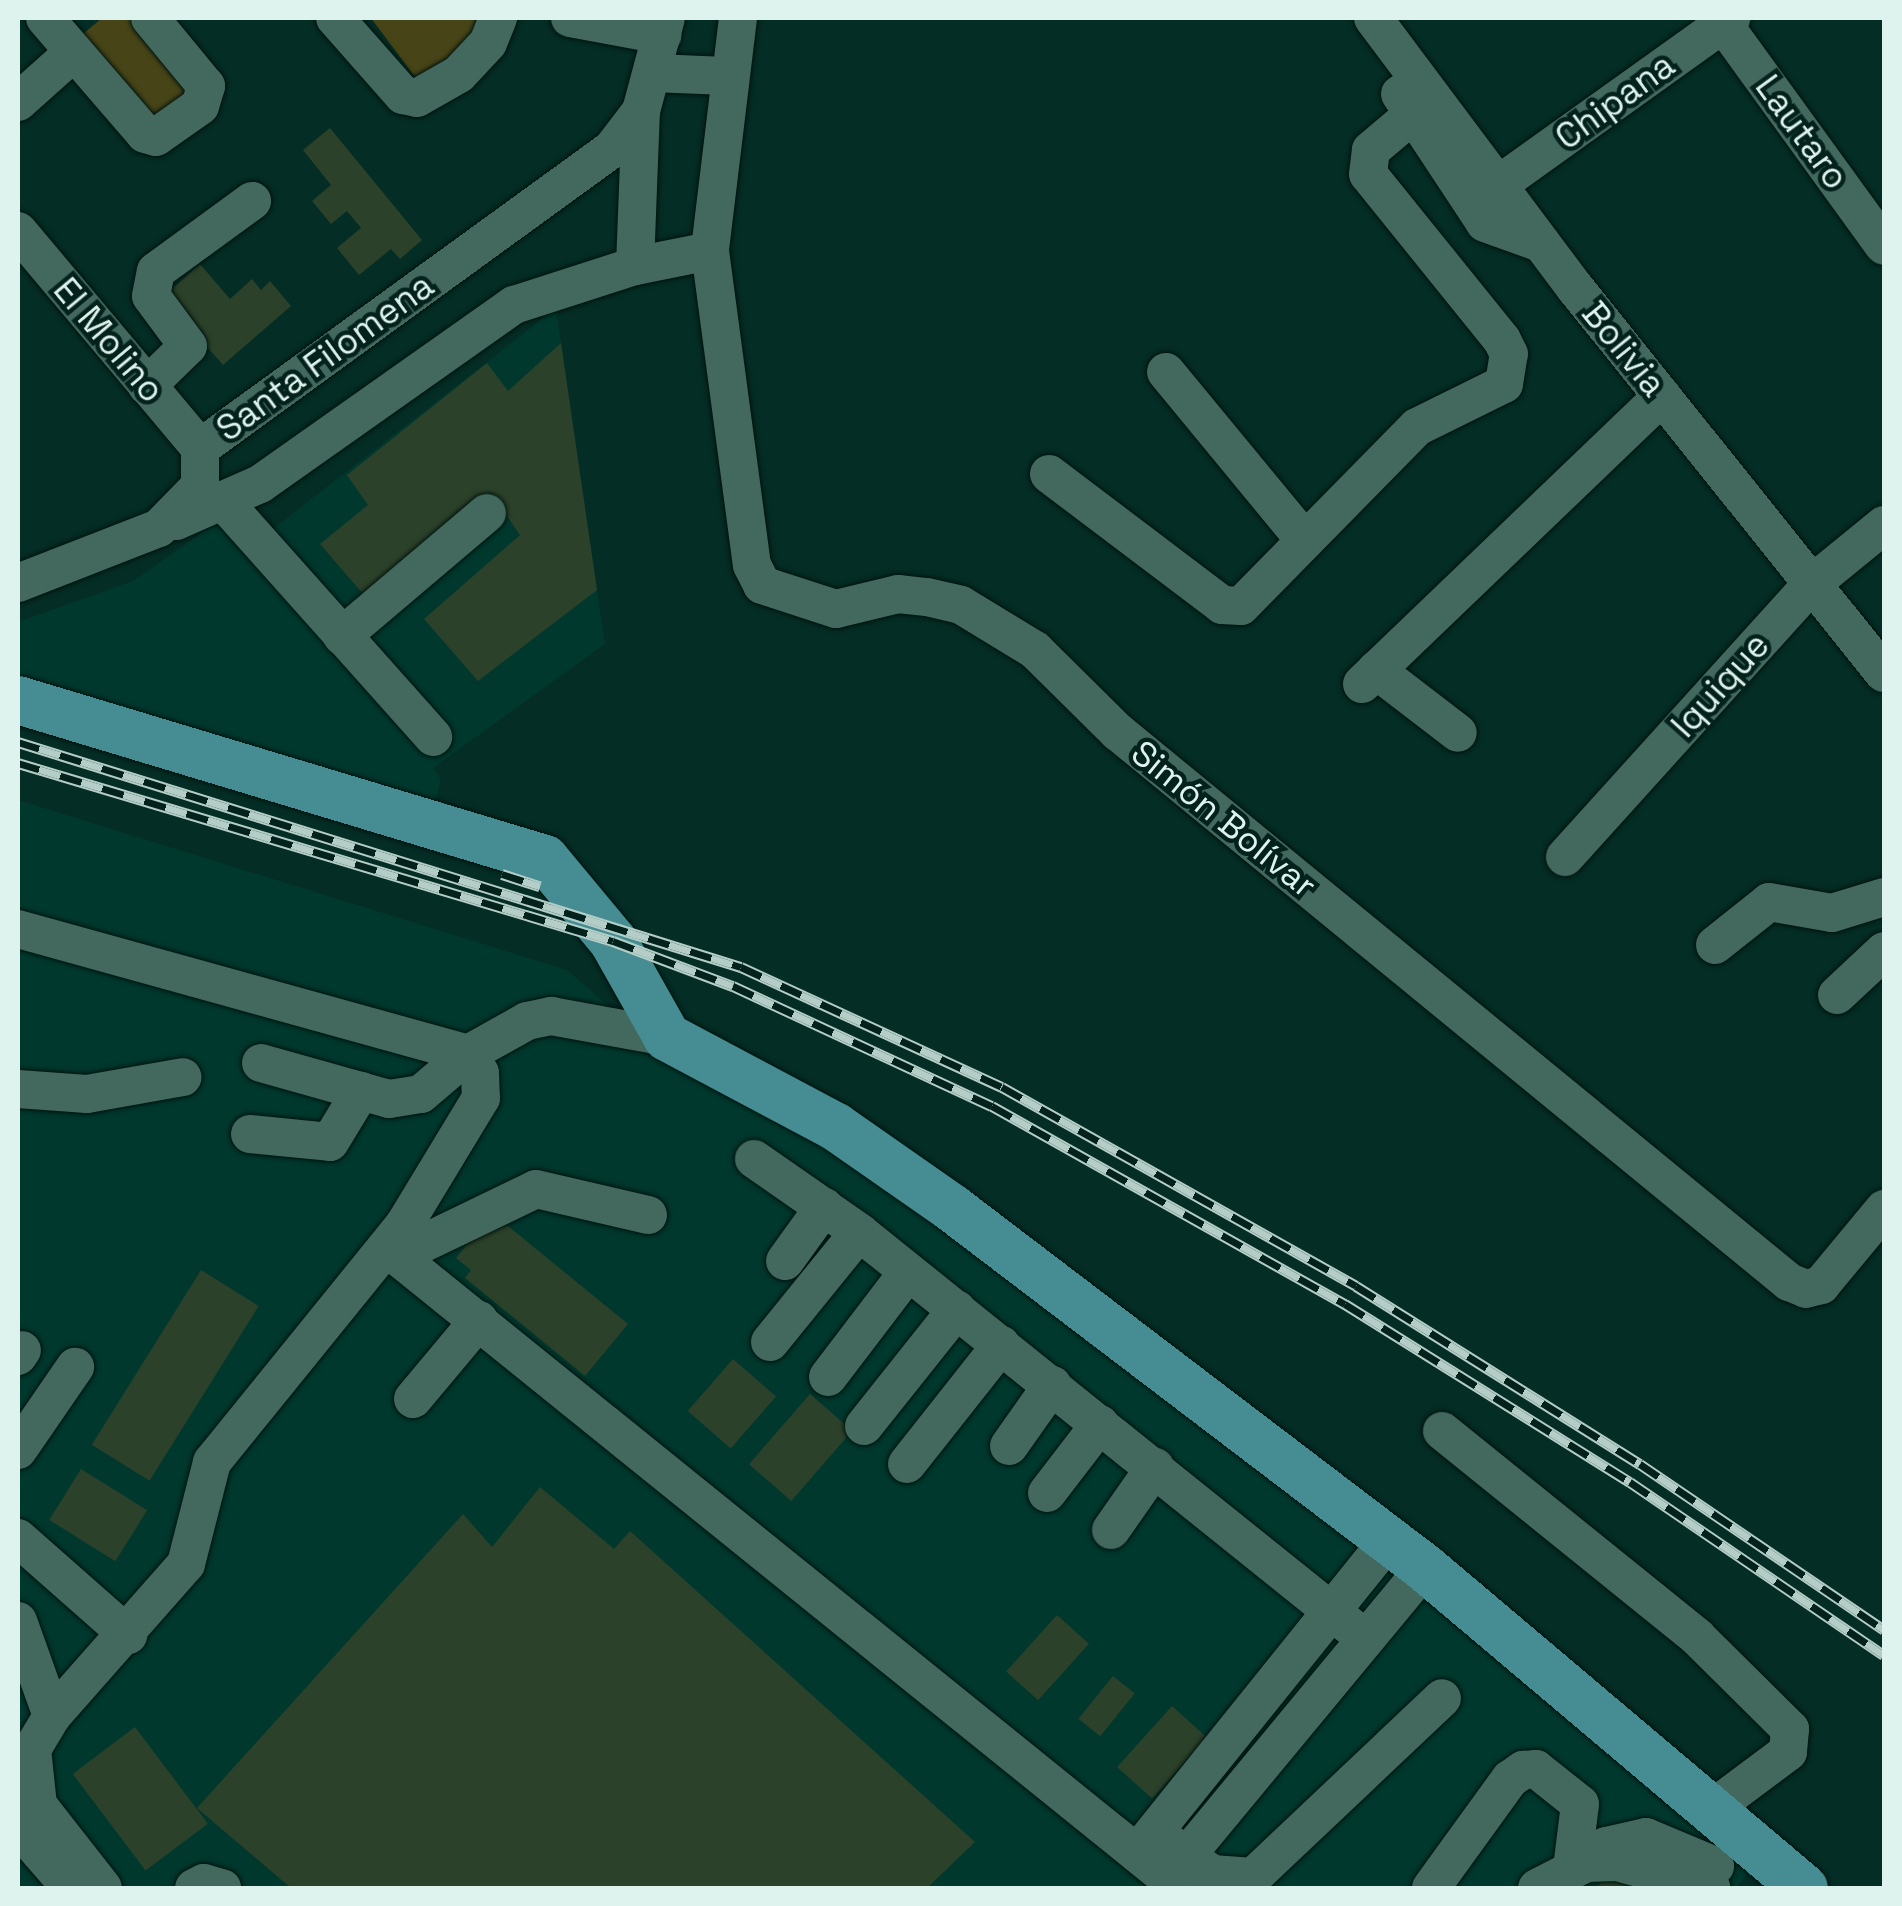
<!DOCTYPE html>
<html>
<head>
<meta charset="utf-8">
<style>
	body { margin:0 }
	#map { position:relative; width:1902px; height:1906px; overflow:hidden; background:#042d25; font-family:"Space Grotesk",sans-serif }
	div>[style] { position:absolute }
	.built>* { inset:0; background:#00382e }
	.green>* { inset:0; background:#474517 }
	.building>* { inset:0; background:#2c412a; transform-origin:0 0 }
	.roads { filter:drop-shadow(0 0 2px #00140e) drop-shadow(0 0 2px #00140e) }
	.minor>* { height:38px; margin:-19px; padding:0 19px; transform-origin:19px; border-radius:19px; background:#43695f }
	.major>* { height:48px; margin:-24px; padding:0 24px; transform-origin:24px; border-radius:24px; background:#458c93 }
	.rail>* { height:11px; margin-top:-5.5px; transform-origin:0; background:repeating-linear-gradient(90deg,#04221c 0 22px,#b4cdc6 0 44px); box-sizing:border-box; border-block:2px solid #b4cdc6 }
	span { translate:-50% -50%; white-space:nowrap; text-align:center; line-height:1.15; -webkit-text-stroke:9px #04221c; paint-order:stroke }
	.street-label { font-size:35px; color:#def3ed }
	.frame { position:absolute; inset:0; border:20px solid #def3ed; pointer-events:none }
</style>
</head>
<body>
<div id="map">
	<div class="built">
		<i style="clip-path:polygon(556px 308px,605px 644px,433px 768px,441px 779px,433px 812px,18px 688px,18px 622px,133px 581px,219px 521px,251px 546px)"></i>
		<i style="clip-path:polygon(18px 800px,567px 970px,668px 1058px,900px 1187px,1759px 1858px,1736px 1888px,18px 1888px)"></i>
	</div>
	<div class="green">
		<i style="clip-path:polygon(102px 18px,140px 18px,196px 85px,147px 127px,77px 39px)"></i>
		<i style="clip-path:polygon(371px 18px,484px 18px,483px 37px,418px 81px)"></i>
	</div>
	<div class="building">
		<i style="clip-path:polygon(330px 128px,422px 240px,400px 259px,391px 249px,359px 275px,337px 248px,361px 228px,347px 211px,331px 224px,312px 201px,331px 185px,303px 150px)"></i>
		<i style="clip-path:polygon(200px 264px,230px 299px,252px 279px,261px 290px,270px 281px,291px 306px,223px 365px,163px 297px)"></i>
		<i style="clip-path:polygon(561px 343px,597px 590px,478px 681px,424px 619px,520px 535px,490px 492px,363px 594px,320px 544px,368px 505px,347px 475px,487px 363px,508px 391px)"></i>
		<i style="clip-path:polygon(492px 1213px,628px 1324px,585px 1376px,465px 1278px,471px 1270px,456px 1258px)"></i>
		<i style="left:201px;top:1270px;width:68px;height:206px;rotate:32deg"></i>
		<i style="left:733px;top:1359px;width:57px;height:69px;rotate:41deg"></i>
		<i style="left:810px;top:1394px;width:56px;height:93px;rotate:41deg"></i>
		<i style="left:81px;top:1469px;width:78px;height:60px;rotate:32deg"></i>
		<i style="clip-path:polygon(540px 1487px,614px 1549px,630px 1531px,975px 1842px,927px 1888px,291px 1888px,197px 1808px,463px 1514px,492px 1547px)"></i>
		<i style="left:1057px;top:1615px;width:43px;height:76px;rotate:42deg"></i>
		<i style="left:1113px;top:1676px;width:28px;height:55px;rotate:39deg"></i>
		<i style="left:1172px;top:1706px;width:47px;height:82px;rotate:42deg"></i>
		<i style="left:135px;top:1727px;width:121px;height:78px;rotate:53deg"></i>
		<i style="clip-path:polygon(1613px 1866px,1643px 1888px,1597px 1888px)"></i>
	</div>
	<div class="roads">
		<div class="minor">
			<i style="left:45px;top:18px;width:153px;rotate:49.2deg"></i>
			<i style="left:145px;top:134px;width:11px;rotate:15deg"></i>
			<i style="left:156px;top:137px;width:54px;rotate:-35.2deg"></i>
			<i style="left:200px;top:106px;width:21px;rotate:-73deg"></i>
			<i style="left:206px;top:86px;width:88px;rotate:-129.5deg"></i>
			<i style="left:335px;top:18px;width:103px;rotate:48.6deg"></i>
			<i style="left:403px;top:95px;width:14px;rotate:12deg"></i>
			<i style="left:417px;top:98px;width:48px;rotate:-29.7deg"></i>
			<i style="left:459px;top:74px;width:42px;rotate:-46.9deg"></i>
			<i style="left:488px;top:43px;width:27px;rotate:-68deg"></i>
			<i style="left:570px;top:18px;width:94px;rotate:10.5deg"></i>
			<i style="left:738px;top:18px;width:235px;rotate:96.9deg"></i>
			<i style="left:710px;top:251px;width:317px;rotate:82.4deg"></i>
			<i style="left:752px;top:565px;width:22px;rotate:63deg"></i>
			<i style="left:762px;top:585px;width:78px;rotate:18deg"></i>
			<i style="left:836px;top:609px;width:64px;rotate:-13.6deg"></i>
			<i style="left:898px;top:594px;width:29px;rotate:6deg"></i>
			<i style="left:927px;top:597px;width:35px;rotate:13deg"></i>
			<i style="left:961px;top:605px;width:87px;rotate:31.3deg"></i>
			<i style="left:1035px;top:650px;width:117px;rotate:44.7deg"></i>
			<i style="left:1118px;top:732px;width:868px;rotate:39.34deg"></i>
			<i style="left:1789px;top:1282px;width:18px;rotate:22deg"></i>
			<i style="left:1806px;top:1289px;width:16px;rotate:-15deg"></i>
			<i style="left:1821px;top:1285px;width:99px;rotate:-50.3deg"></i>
			<i style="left:1373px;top:18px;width:339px;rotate:53.2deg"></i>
			<i style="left:1576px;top:289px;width:492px;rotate:51.3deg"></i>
			<i style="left:1719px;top:18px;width:281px;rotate:54.1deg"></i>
			<i style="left:654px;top:73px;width:72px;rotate:2.4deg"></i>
			<i style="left:1400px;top:94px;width:154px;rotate:56.6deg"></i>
			<i style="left:1485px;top:223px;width:59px;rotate:19.7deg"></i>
			<i style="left:18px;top:102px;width:75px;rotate:-41.8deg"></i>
			<i style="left:1498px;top:185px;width:287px;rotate:-35.6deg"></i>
			<i style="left:18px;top:231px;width:283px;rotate:50deg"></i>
			<i style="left:635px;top:266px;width:155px;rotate:-87.8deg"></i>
			<i style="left:641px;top:111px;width:96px;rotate:-75deg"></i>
			<i style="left:1166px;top:372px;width:215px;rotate:50.5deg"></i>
			<i style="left:147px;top:386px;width:57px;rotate:-44.3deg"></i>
			<i style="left:188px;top:346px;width:62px;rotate:-126.5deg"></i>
			<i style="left:151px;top:296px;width:25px;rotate:-79deg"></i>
			<i style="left:156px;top:271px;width:119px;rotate:-36.1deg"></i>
			<i style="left:1049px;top:474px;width:217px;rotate:37.1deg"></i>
			<i style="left:1222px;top:605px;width:19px;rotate:3deg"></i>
			<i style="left:1241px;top:606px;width:251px;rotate:-45.5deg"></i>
			<i style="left:1417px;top:427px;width:97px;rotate:-26.3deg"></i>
			<i style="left:1504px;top:384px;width:30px;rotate:-81deg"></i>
			<i style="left:1509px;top:354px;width:16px;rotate:-117deg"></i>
			<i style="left:1502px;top:340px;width:213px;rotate:-128.9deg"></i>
			<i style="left:1368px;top:174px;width:24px;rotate:-83deg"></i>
			<i style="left:1371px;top:150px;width:51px;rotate:-40.2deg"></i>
			<i style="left:223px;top:501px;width:316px;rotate:48.3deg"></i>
			<i style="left:176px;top:521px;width:92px;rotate:-23.8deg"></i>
			<i style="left:260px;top:484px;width:311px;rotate:-35.2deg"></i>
			<i style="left:514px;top:305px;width:127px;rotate:-17.9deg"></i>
			<i style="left:635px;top:266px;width:76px;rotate:-11.3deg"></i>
			<i style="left:18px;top:583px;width:151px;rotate:-21.3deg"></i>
			<i style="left:159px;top:528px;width:59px;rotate:-45.7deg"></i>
			<i style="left:200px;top:486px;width:38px;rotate:-90deg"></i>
			<i style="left:200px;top:448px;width:509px;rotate:-35.97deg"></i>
			<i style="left:612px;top:149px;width:48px;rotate:-52.7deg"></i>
			<i style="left:342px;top:636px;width:190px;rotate:-40.3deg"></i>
			<i style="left:1376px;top:670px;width:103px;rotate:37.5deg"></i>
			<i style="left:1362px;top:684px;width:416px;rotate:-43.8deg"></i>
			<i style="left:1565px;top:857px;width:370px;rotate:-47.9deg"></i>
			<i style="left:1813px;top:583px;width:92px;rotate:-39.2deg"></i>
			<i style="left:18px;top:929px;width:467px;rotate:15.5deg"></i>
			<i style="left:468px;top:1054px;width:22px;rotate:58deg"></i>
			<i style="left:480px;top:1073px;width:25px;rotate:88deg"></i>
			<i style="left:481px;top:1098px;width:149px;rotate:121.2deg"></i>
			<i style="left:404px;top:1225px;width:305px;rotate:129deg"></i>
			<i style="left:212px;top:1462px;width:105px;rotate:104.3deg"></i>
			<i style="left:186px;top:1564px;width:203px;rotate:131.4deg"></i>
			<i style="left:52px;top:1716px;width:39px;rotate:121deg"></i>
			<i style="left:32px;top:1749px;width:56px;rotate:83.9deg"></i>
			<i style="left:38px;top:1805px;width:105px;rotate:51.9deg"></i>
			<i style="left:1715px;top:945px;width:69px;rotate:-38.5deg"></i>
			<i style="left:1769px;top:902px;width:64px;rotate:9.9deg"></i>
			<i style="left:1832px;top:913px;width:54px;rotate:-17.1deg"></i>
			<i style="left:1837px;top:995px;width:64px;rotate:-43.1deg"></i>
			<i style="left:261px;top:1063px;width:133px;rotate:15.7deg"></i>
			<i style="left:389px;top:1099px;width:32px;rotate:-9deg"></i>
			<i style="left:421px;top:1094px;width:62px;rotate:-40.4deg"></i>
			<i style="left:468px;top:1054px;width:68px;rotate:-29.2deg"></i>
			<i style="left:527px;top:1021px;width:25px;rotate:-12deg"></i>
			<i style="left:551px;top:1016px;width:118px;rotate:10.3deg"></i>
			<i style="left:18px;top:1089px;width:69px;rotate:4.1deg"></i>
			<i style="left:87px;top:1094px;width:97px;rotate:-10deg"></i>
			<i style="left:250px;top:1134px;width:80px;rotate:5.7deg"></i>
			<i style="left:330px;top:1142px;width:60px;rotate:-58.7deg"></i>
			<i style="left:754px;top:1159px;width:128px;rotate:34.8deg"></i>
			<i style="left:859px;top:1232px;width:650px;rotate:38.76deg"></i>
			<i style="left:387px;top:1248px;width:1019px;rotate:38.91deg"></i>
			<i style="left:397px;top:1256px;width:154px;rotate:-25.7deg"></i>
			<i style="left:536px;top:1189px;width:115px;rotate:13.1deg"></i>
			<i style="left:785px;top:1261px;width:67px;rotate:-54.2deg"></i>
			<i style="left:770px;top:1342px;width:141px;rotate:-51deg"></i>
			<i style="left:18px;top:1356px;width:7px;rotate:-56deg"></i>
			<i style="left:828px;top:1377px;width:132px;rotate:-52.7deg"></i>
			<i style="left:413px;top:1399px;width:103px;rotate:-50.1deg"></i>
			<i style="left:864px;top:1426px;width:149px;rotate:-51.5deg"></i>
			<i style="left:1442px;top:1431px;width:328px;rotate:38.9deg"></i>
			<i style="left:1697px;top:1637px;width:131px;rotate:44.7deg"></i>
			<i style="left:1790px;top:1729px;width:23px;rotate:95deg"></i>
			<i style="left:1788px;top:1752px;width:94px;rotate:143.3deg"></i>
			<i style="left:1009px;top:1446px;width:75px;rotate:-54.8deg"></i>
			<i style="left:18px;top:1450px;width:101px;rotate:-55.5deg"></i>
			<i style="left:907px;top:1464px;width:152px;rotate:-51.7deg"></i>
			<i style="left:1047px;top:1493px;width:87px;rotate:-52.5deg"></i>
			<i style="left:1111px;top:1530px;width:77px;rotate:-55.1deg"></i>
			<i style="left:18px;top:1538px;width:147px;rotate:41.4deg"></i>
			<i style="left:18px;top:1621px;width:101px;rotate:70.3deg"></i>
			<i style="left:18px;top:1827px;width:69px;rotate:49.1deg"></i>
			<i style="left:1168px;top:1842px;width:54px;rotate:36deg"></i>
			<i style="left:1212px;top:1874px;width:41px;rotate:4.2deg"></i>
			<i style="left:1253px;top:1877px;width:260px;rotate:-43.4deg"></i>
			<i style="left:1137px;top:1853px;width:400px;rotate:-51.2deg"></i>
			<i style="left:1592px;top:1858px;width:18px;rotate:-41deg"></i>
			<i style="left:1606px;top:1846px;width:41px;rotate:-12.7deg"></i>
			<i style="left:1646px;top:1837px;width:75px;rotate:22.8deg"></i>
			<i style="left:1169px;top:1877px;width:401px;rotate:-50.4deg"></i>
			<i style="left:194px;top:1888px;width:11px;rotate:-27deg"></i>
			<i style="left:204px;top:1883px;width:19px;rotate:16deg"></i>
			<i style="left:1431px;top:1888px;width:135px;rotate:-54.1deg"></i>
			<i style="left:1510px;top:1779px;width:16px;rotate:-35deg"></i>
			<i style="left:1523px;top:1770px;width:13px;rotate:-4deg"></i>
			<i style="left:1536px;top:1769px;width:56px;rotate:38.5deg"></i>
			<i style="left:1580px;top:1804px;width:64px;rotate:97.1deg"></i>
			<i style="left:1537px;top:1888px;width:55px;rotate:-27deg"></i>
			<i style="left:1586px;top:1863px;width:31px;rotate:-2deg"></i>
			<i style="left:1617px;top:1862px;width:98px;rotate:15.5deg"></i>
		</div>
		<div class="major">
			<i style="left:18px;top:700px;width:550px;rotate:16.79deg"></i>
			<i style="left:545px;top:859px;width:107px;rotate:50.3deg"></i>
			<i style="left:613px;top:941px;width:110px;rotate:60.6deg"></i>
			<i style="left:667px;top:1037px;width:191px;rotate:28deg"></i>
			<i style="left:836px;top:1127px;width:141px;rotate:34.9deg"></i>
			<i style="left:952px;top:1208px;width:594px;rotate:37.27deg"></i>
			<i style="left:1425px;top:1568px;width:496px;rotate:40.2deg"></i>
		</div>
	</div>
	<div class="rail">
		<i style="left:18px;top:742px;width:757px;rotate:17.29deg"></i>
		<i style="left:741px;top:967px;width:287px;rotate:24.7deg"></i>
		<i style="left:1002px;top:1087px;width:406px;rotate:29.3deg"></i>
		<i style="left:1356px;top:1286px;width:335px;rotate:32.1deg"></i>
		<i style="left:1640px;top:1464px;width:295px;rotate:34.2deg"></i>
		<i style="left:18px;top:763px;width:621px;rotate:16.66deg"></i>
		<i style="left:613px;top:941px;width:128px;rotate:20.6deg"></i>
		<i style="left:733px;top:986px;width:285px;rotate:24.9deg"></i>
		<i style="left:992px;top:1106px;width:405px;rotate:29.3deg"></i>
		<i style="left:1345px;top:1304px;width:336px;rotate:32deg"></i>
		<i style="left:1630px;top:1482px;width:307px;rotate:34.3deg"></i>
		<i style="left:502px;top:874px;width:40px;rotate:18deg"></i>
	</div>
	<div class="street-label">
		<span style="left:1615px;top:101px;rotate:-36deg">Chipana</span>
		<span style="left:1802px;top:132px;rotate:54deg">Lautaro</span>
		<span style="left:109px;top:340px;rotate:50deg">El Molino</span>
		<span style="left:1624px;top:349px;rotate:51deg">Bolivia</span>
		<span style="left:325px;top:357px;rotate:-36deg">Santa Filomena</span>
		<span style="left:1720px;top:685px;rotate:-48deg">Iquique</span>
		<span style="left:1224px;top:819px;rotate:39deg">Simón Bolívar</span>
	</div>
	<div class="frame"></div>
</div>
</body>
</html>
